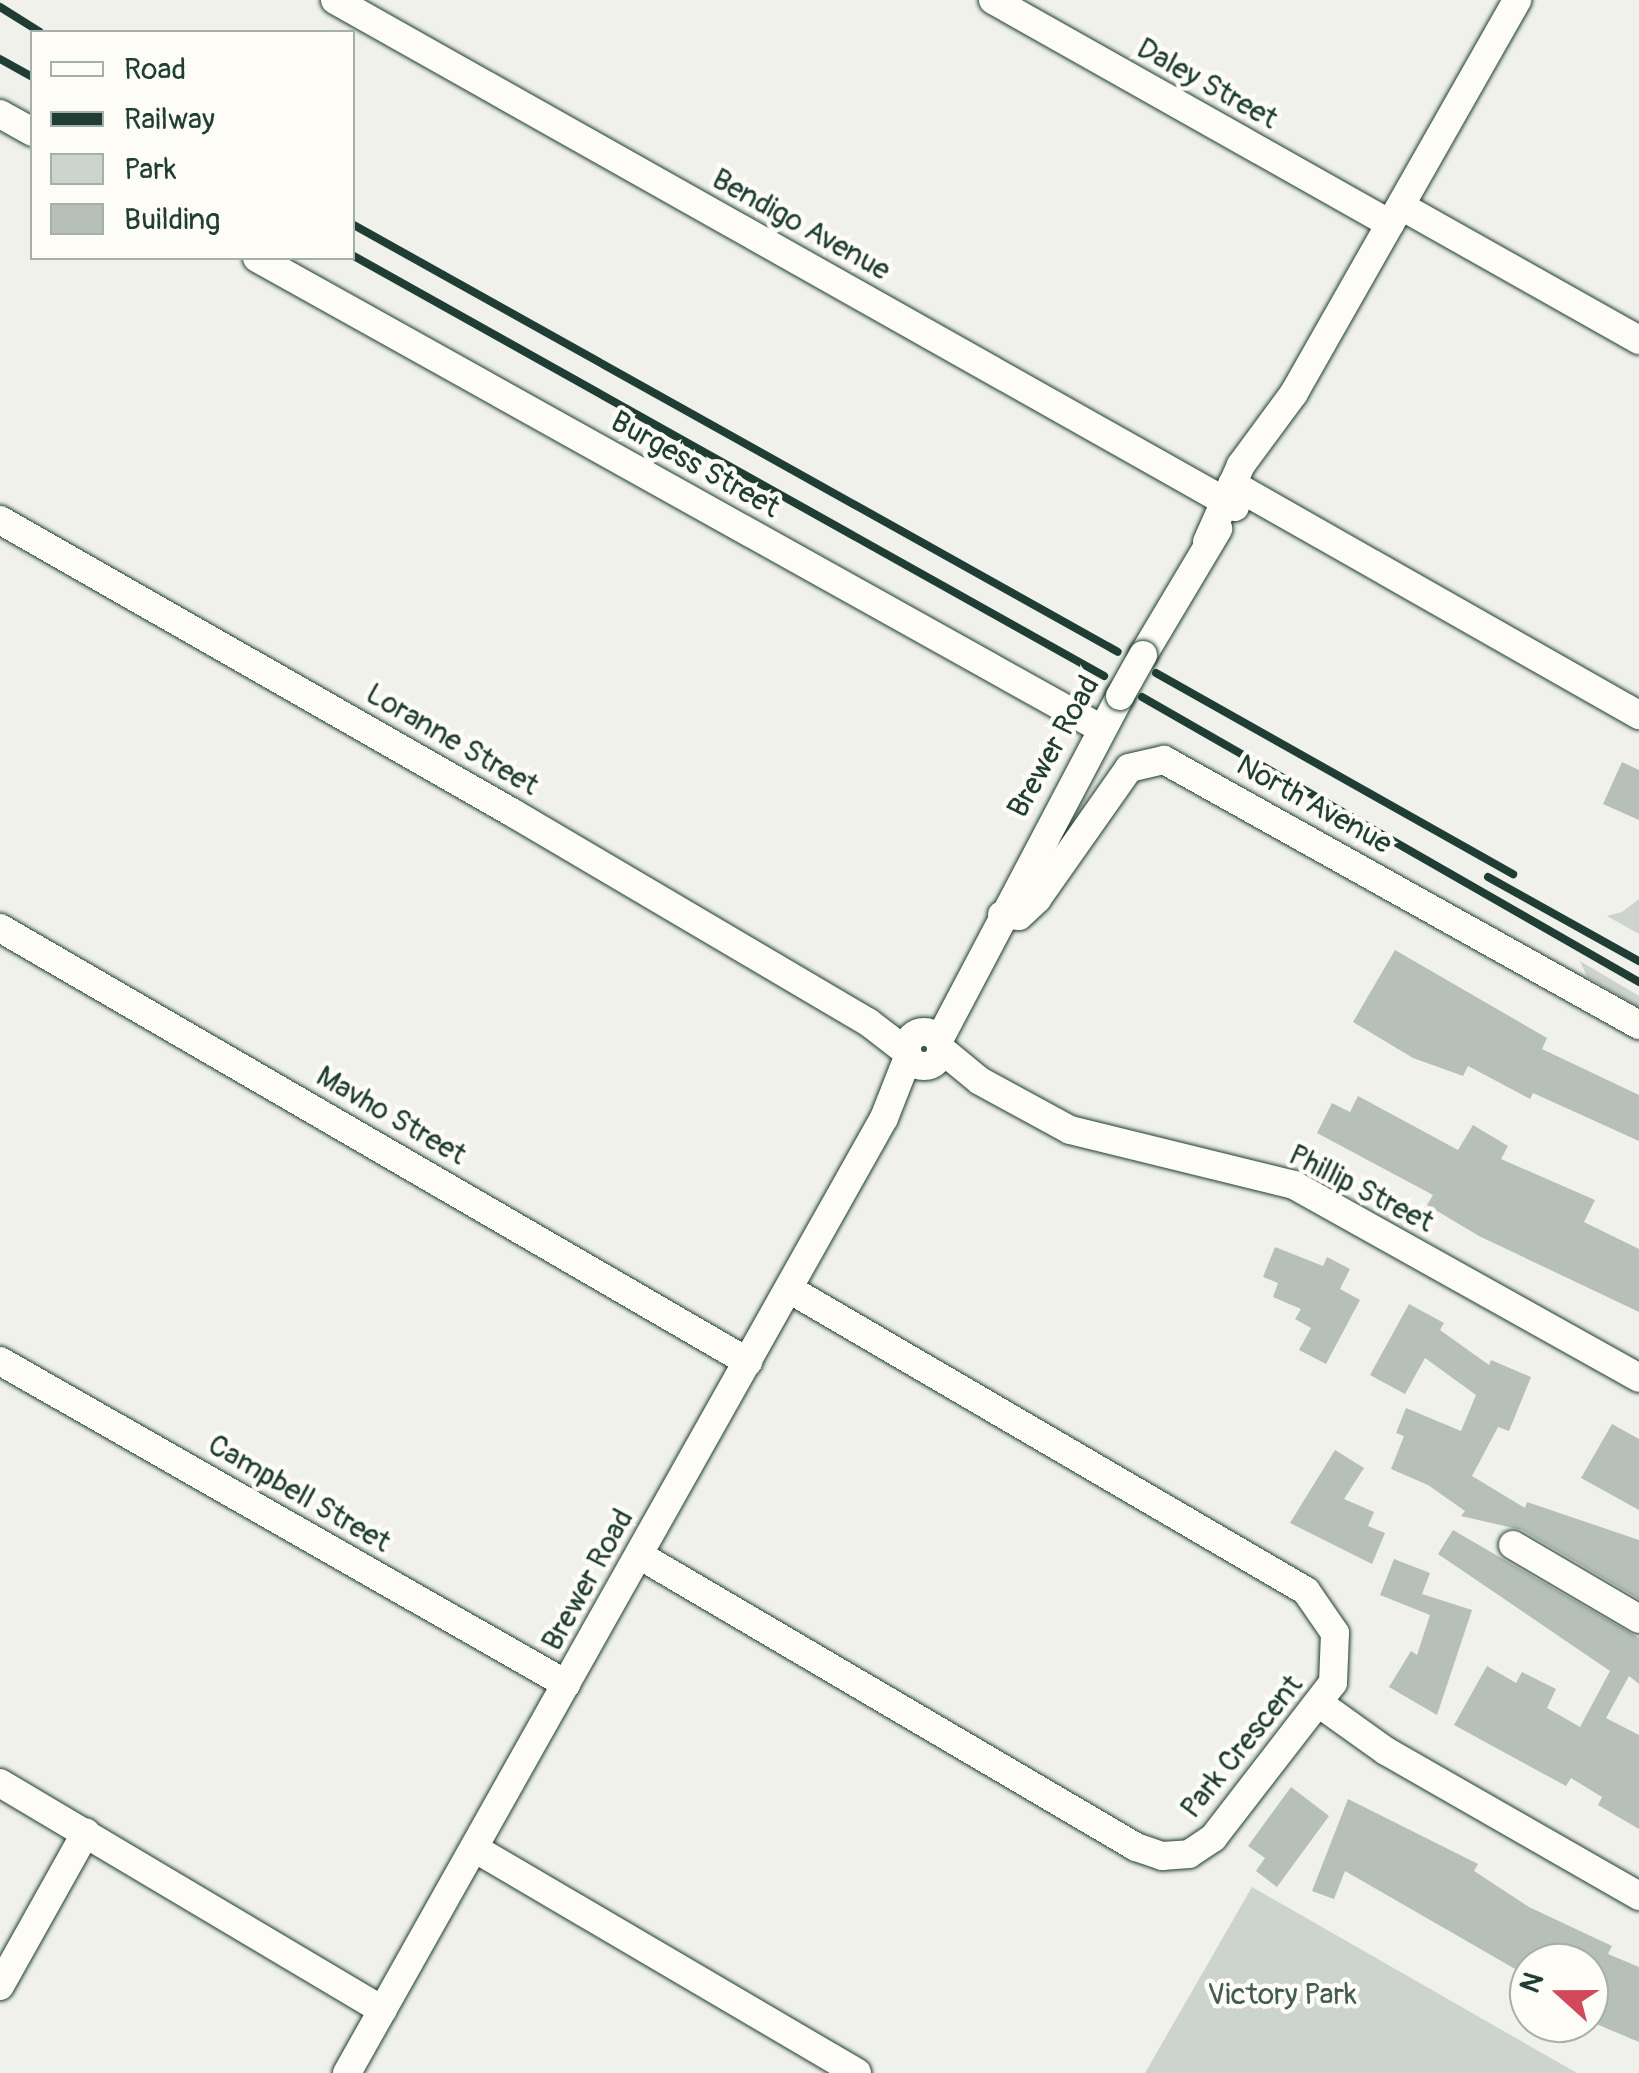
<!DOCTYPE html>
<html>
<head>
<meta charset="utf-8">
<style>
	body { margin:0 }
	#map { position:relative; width:1639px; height:2073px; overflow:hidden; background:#f0f1eb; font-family:Pangolin,sans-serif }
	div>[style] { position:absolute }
	.green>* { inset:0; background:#cdd3cd }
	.building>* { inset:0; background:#b6bfb8 }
	.roads { filter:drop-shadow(0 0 2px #1f3d34) drop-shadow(0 0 2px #1f3d34) }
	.minor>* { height:28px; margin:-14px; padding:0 14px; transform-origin:14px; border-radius:14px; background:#fdfcf7 }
	.minor>.ring { margin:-14px; padding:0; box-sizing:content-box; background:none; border:28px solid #fdfcf7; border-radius:50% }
	.rail>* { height:8px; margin:-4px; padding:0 4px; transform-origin:4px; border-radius:4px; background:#1f3d34 }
	.bridges { filter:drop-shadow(0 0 2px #1f3d34) drop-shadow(0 0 2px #1f3d34) }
	.minor-bridge>* { height:28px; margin:-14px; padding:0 14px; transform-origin:14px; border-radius:14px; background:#fdfcf7 }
	span { translate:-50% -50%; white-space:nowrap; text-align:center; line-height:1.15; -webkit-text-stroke:9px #fdfcf7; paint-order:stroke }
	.street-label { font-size:30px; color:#1f3d34 }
	.park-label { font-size:30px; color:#425b53 }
	.legend { position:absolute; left:30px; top:30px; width:325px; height:230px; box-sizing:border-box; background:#fdfcf7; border:2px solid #a4b0a9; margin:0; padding:12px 18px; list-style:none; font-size:30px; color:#1f3d34 }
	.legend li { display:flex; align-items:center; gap:20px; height:50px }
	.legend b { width:50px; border:2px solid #a4b0a9 }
	.north { position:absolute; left:1509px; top:1943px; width:100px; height:100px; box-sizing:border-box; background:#fdfcf7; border:2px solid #a4b0a9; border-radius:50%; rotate:291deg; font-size:28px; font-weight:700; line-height:40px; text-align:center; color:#1f3d34 }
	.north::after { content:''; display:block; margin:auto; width:35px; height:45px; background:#d1495b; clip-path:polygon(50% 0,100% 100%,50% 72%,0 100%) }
</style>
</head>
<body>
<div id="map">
	<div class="green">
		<i style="clip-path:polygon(1639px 899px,1639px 934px,1607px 916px,1622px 912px)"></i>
		<i style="clip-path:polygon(1580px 961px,1639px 996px,1639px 1007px,1587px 977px)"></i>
		<i style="clip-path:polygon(1252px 1887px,1577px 2073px,1145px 2073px)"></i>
	</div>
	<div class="building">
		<i style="clip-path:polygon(1622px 762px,1639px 770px,1639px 820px,1603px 804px)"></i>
		<i style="clip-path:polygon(1395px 950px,1547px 1038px,1542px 1049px,1639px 1095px,1639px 1141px,1533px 1093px,1530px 1099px,1468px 1066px,1463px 1076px,1413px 1058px,1353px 1022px)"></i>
		<i style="clip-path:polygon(1358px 1096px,1458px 1150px,1473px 1125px,1508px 1146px,1501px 1159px,1595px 1200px,1584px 1222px,1639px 1249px,1639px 1312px,1479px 1236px,1427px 1205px,1433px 1195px,1317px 1133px,1332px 1103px,1350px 1112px)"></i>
		<i style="clip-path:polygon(1275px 1247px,1323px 1266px,1327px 1257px,1350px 1269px,1340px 1289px,1360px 1300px,1326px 1364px,1299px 1350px,1311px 1328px,1295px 1319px,1301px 1309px,1273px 1297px,1278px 1283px,1263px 1277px)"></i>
		<i style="clip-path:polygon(1409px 1304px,1444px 1323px,1440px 1330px,1489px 1365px,1491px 1360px,1531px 1377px,1509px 1431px,1498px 1427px,1472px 1476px,1525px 1508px,1527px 1502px,1639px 1540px,1639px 1599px,1522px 1530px,1461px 1516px,1465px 1511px,1428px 1485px,1391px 1469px,1404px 1436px,1396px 1433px,1406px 1408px,1461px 1431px,1476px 1395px,1425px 1358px,1405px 1394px,1370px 1375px)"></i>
		<i style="clip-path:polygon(1612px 1424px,1639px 1439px,1639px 1510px,1581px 1478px)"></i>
		<i style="clip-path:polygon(1335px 1450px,1364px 1468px,1344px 1499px,1374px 1512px,1368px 1526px,1385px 1533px,1372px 1564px,1290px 1523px)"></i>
		<i style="clip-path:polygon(1453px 1530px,1639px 1638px,1639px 1684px,1629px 1676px,1606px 1718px,1639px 1735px,1639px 1829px,1598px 1805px,1602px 1797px,1571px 1778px,1566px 1786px,1454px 1725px,1487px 1666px,1516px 1683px,1522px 1672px,1556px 1689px,1547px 1708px,1580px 1727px,1610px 1671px,1438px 1554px)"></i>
		<i style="clip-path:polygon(1394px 1559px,1430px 1573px,1422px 1594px,1472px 1610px,1437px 1715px,1389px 1687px,1411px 1651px,1417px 1655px,1430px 1615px,1380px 1595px)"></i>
		<i style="clip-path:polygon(1291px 1787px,1329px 1816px,1277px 1887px,1256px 1871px,1265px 1858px,1248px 1846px)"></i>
		<i style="clip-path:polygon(1348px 1799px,1478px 1864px,1474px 1871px,1529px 1907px,1612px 1946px,1608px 1954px,1639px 1967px,1639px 2042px,1594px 2023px,1605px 1997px,1592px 1991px,1589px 1999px,1589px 1963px,1529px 1963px,1529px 1977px,1345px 1871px,1334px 1899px,1312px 1891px)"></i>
	</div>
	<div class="roads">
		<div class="minor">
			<i style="left:335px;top:0;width:1033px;rotate:29.39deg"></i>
			<i style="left:993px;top:0;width:456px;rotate:29.4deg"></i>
			<i style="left:0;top:114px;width:37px;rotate:29deg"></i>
			<i style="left:1401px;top:206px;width:273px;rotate:29.4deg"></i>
			<i style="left:257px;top:258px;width:967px;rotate:29.14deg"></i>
			<i style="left:1232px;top:484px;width:468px;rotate:29.6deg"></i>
			<i style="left:0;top:520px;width:591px;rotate:29.73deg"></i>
			<i style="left:513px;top:813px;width:412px;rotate:30.5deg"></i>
			<i style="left:868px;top:1022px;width:49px;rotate:37.6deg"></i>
			<i style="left:1207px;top:542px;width:84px;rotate:-66.2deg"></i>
			<i style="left:1241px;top:465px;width:89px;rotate:-53.6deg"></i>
			<i style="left:1294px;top:393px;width:452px;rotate:-60.4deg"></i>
			<i style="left:1143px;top:655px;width:147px;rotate:-59.2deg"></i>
			<i style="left:1002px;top:915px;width:17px;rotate:3deg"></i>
			<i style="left:1019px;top:916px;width:25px;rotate:-43deg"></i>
			<i style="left:1037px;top:899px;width:160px;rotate:-54.9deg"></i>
			<i style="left:1129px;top:768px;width:36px;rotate:-13deg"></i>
			<i style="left:1164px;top:760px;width:544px;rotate:29.16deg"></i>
			<i style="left:0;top:928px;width:865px;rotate:30.12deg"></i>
			<i class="ring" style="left:907px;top:1032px;width:6px;height:6px"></i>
			<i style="left:939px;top:1040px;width:389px;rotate:-62.2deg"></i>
			<i style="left:941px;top:1049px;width:50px;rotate:39.4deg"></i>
			<i style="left:980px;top:1081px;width:102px;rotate:28.6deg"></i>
			<i style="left:1070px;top:1130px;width:231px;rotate:13.8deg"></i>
			<i style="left:1294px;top:1185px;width:395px;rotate:29.2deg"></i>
			<i style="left:0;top:1361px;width:652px;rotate:29.71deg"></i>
			<i style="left:1513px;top:1545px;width:146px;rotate:30.4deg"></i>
			<i style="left:639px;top:1555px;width:576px;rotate:30.44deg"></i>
			<i style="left:1136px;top:1847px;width:28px;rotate:19deg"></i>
			<i style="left:1162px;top:1856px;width:27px;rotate:-4deg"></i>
			<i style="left:1189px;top:1854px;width:29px;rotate:-34deg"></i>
			<i style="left:1213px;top:1838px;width:196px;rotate:-52.3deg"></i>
			<i style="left:1333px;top:1683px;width:50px;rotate:-87.7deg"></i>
			<i style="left:1335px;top:1633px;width:51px;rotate:-124.6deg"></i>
			<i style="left:1306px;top:1591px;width:599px;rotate:-149.71deg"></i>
			<i style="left:1320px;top:1704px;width:81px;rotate:35.5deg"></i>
			<i style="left:1386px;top:1751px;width:292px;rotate:29.8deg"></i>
			<i style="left:0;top:1783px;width:445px;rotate:30.7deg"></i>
			<i style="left:474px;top:1848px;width:444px;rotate:30.4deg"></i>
			<i style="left:0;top:1986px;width:176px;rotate:-60.8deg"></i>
			<i style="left:347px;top:2073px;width:1096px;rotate:-60.65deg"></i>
			<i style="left:884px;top:1118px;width:66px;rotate:-68.5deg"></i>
		</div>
	</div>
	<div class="rail">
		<i style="left:0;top:7px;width:47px;rotate:32deg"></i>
		<i style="left:0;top:59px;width:37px;rotate:29deg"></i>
		<i style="left:352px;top:224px;width:877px;rotate:29.19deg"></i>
		<i style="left:352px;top:255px;width:862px;rotate:29.24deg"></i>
		<i style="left:1156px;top:673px;width:410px;rotate:29.4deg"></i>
		<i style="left:1142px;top:697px;width:573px;rotate:29.83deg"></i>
		<i style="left:1488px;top:877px;width:173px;rotate:29.1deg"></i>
	</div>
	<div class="bridges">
		<div class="minor-bridge">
			<i style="left:1120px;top:696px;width:47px;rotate:-60.7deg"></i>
		</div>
	</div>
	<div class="street-label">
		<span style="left:1207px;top:84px;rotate:29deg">Daley Street</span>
		<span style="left:801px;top:225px;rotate:29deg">Bendigo Avenue</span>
		<span style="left:695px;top:465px;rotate:29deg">Burgess Street</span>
		<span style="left:452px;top:740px;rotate:30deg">Loranne Street</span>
		<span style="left:1054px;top:747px;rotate:-61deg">Brewer Road</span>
		<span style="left:1314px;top:805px;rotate:29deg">North Avenue</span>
		<span style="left:391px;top:1116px;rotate:30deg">Mavho Street</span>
		<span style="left:1361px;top:1189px;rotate:27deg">Phillip Street</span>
		<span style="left:299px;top:1494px;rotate:30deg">Campbell Street</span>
		<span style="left:588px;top:1580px;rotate:-61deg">Brewer Road</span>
		<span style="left:1242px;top:1747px;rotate:-51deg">Park Crescent</span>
	</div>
	<div class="park-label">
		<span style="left:1282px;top:1995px">Victory Park</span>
	</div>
	<ul class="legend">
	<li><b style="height:12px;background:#fdfcf7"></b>Road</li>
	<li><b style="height:12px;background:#1f3d34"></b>Railway</li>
	<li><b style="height:28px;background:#cdd3cd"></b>Park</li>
	<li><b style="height:28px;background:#b6bfb8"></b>Building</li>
	</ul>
	<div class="north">N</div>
</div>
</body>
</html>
